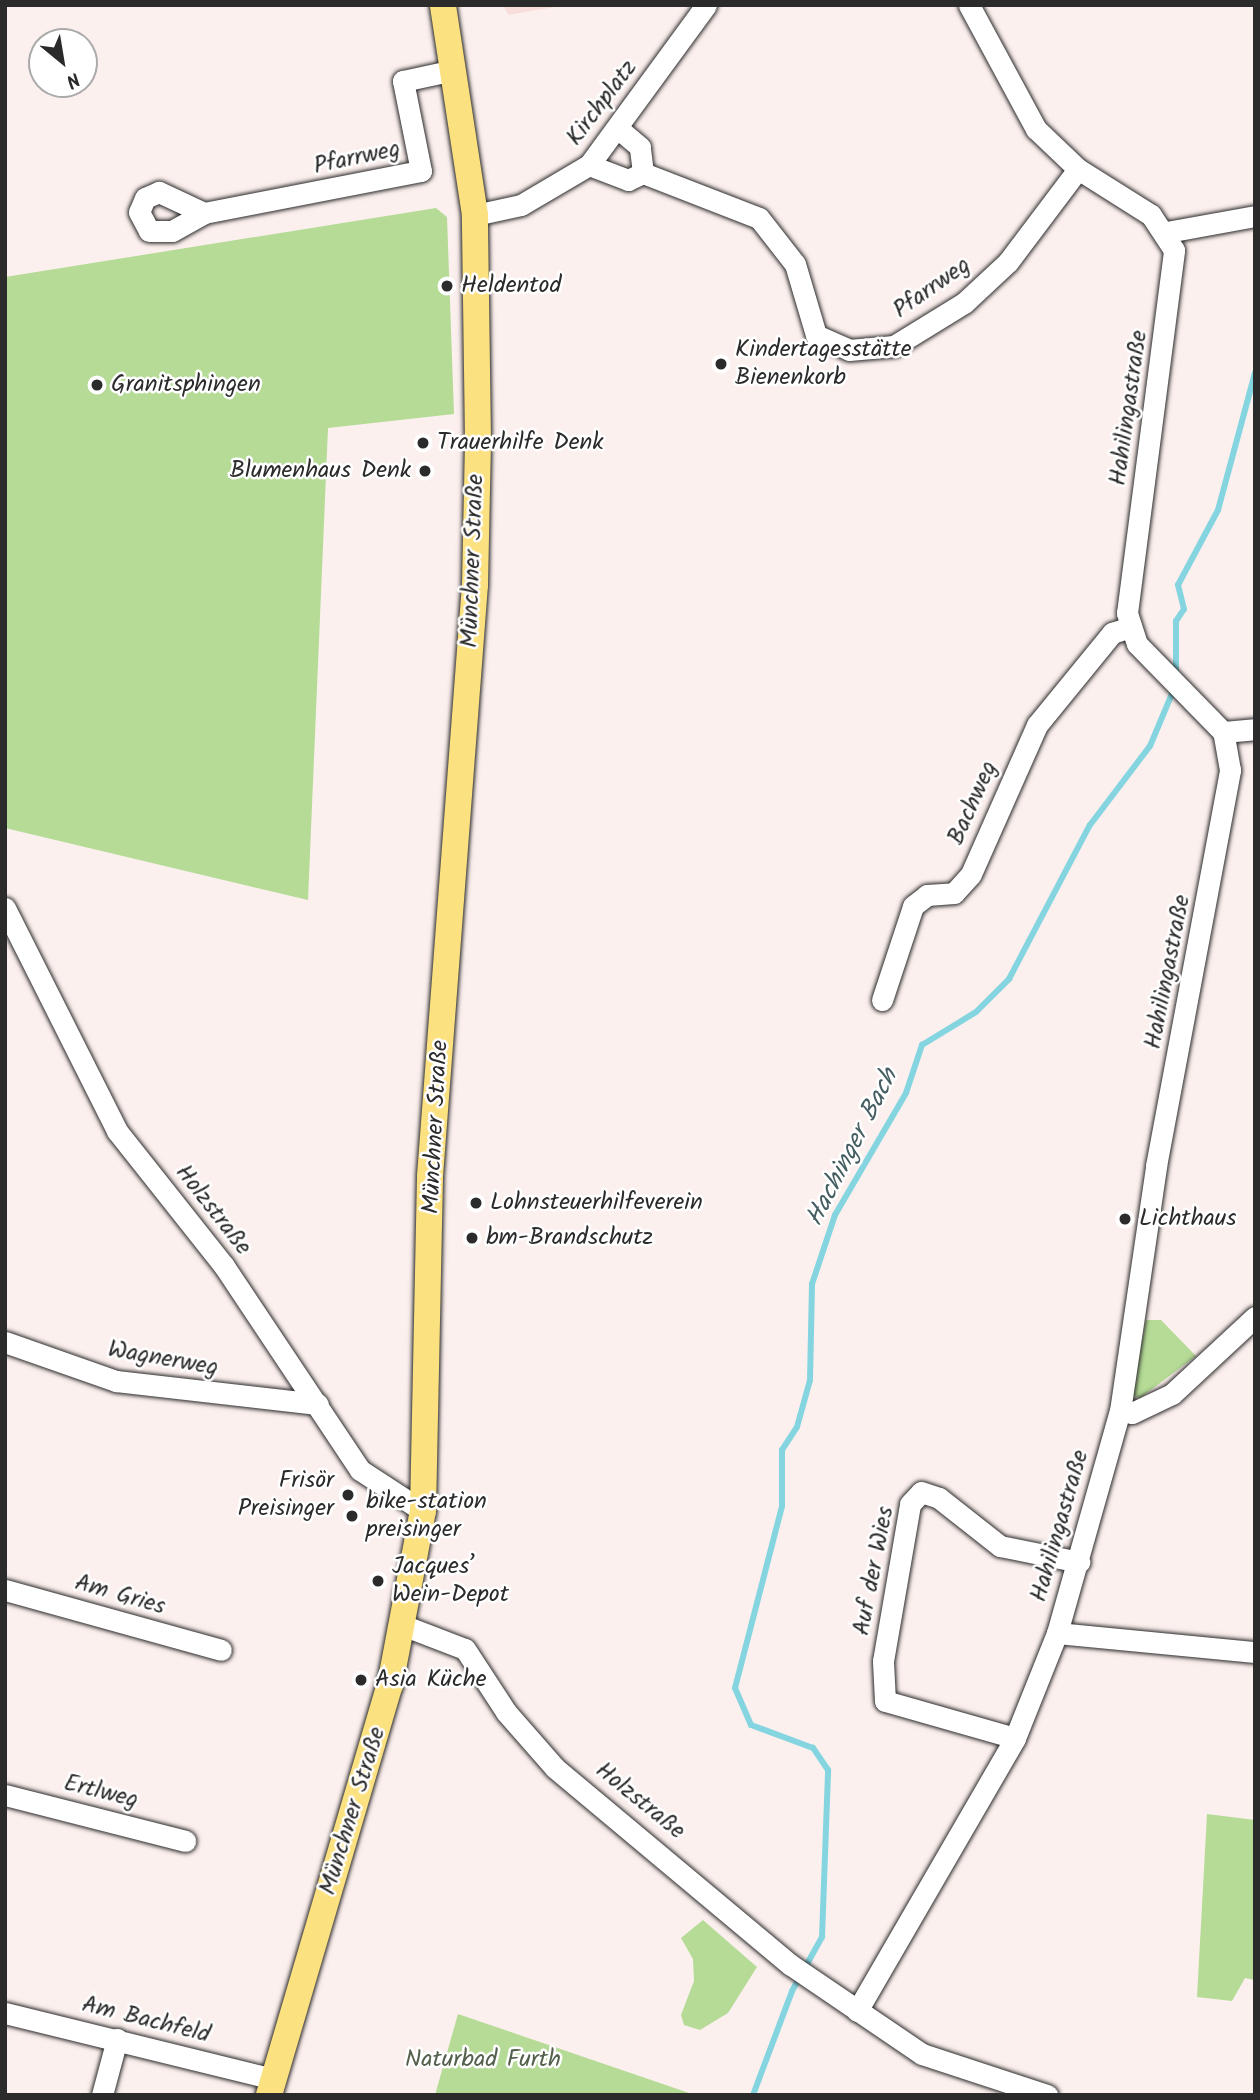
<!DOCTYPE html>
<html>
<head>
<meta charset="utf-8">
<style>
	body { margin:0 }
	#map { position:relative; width:1260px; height:2100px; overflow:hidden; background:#fcf0ee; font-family:Kalam,sans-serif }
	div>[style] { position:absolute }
	.built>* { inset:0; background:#f8deda }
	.green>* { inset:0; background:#b5db96 }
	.stream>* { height:6px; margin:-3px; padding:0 3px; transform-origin:3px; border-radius:3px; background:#85d5e1 }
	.roads { filter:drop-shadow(0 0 2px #2b2b2b) drop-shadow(0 0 2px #2b2b2b) }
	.minor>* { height:21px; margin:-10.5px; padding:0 10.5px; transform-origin:10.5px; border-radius:10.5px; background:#fff }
	.major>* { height:26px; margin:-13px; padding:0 13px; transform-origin:13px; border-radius:13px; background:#fbe180 }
	.dots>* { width:19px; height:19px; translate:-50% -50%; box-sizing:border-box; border:4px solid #fff; border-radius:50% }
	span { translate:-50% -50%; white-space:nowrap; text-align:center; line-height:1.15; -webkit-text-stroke:5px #fff; paint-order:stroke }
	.street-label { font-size:24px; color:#2b2b2b }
	.poi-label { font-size:24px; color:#2b2b2b }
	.left { translate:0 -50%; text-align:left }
	.right { translate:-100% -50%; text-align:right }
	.park-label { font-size:24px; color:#54604b }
	.water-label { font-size:26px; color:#465e62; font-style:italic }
	.frame { position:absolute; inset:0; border:7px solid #2b2b2b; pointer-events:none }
	.north { position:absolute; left:28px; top:28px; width:70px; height:70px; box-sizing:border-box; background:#fff; border:2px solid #aaa; border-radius:50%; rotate:150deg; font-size:19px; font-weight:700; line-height:28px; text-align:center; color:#2b2b2b }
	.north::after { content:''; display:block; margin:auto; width:24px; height:32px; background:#2b2b2b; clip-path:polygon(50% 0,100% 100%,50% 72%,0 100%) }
</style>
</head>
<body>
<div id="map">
	<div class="built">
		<i style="clip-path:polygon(503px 5px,566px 5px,508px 15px)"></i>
	</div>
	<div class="green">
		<i style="clip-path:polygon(436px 208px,447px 217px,454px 414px,328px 428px,308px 900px,5px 828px,5px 277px)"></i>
		<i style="clip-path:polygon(1146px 1320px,1161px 1320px,1196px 1356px,1140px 1398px,1131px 1395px)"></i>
		<i style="clip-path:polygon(1207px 1814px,1255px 1820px,1255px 1980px,1245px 1978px,1232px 2001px,1197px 1997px)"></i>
		<i style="clip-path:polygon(703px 1920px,757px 1967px,728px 2013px,700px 2030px,684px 2025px,681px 2015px,694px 1981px,693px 1959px,681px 1938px)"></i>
		<i style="clip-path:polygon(458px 2014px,695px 2095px,435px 2095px)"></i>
	</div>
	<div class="stream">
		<i style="left:1176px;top:678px;width:57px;rotate:-90deg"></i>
		<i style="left:1176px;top:621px;width:14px;rotate:-56deg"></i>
		<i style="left:1184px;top:609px;width:25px;rotate:-104deg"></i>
		<i style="left:1178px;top:585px;width:85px;rotate:-61.9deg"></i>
		<i style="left:1218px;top:510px;width:142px;rotate:-74.9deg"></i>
		<i style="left:753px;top:2095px;width:111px;rotate:-69.4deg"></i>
		<i style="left:792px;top:1991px;width:62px;rotate:-60.9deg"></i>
		<i style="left:822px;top:1937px;width:167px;rotate:-87.9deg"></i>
		<i style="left:828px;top:1770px;width:27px;rotate:-124deg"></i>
		<i style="left:813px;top:1748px;width:66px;rotate:-159.6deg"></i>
		<i style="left:751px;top:1725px;width:40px;rotate:-113.4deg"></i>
		<i style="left:735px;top:1688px;width:188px;rotate:-75.5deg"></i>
		<i style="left:782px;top:1506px;width:56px;rotate:-90deg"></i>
		<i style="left:782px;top:1450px;width:27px;rotate:-57deg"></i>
		<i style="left:797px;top:1427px;width:49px;rotate:-74.5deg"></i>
		<i style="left:810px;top:1380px;width:96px;rotate:-88.8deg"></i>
		<i style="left:812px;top:1284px;width:73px;rotate:-71.6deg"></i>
		<i style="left:835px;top:1215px;width:141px;rotate:-59.8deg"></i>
		<i style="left:906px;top:1093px;width:51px;rotate:-71.6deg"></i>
		<i style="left:922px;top:1045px;width:63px;rotate:-31.4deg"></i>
		<i style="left:976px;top:1012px;width:47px;rotate:-45deg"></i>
		<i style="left:1009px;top:979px;width:174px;rotate:-62.3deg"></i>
		<i style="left:1090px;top:825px;width:99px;rotate:-52.8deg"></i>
		<i style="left:1150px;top:746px;width:62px;rotate:-67.2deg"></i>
	</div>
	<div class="roads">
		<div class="minor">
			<i style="left:589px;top:165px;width:42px;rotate:21deg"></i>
			<i style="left:628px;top:180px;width:17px;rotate:-25deg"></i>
			<i style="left:643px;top:173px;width:26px;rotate:-97deg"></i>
			<i style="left:640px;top:147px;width:26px;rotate:-140deg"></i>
			<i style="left:643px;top:173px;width:124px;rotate:21.2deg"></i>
			<i style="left:759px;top:218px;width:58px;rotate:52deg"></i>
			<i style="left:795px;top:264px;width:74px;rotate:73.5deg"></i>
			<i style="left:816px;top:335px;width:36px;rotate:24deg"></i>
			<i style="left:849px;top:350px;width:45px;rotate:-5.1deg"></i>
			<i style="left:894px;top:346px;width:82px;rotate:-31.6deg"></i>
			<i style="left:964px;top:303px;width:60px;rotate:-43deg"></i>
			<i style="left:1008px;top:262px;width:116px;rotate:-53deg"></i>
			<i style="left:204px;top:213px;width:50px;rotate:-155deg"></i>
			<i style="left:159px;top:192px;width:15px;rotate:157deg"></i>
			<i style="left:145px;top:198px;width:15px;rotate:113deg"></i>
			<i style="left:139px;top:212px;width:21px;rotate:62deg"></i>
			<i style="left:149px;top:231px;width:23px"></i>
			<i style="left:172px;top:231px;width:37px;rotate:-29deg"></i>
			<i style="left:204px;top:213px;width:221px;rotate:-11deg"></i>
			<i style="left:421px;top:171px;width:92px;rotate:-101.3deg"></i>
			<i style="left:403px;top:81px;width:52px;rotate:-12.2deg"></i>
			<i style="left:475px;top:215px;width:47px;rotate:-12.3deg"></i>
			<i style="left:521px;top:205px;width:79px;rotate:-30.5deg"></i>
			<i style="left:589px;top:165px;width:198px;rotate:-53.8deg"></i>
			<i style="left:1167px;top:232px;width:89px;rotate:-10.3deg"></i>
			<i style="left:1223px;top:732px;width:32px;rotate:-5deg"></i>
			<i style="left:5px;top:908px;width:250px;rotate:63.3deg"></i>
			<i style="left:117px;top:1131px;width:172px;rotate:51.6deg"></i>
			<i style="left:224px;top:1266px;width:245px;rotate:56.3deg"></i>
			<i style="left:360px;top:1470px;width:75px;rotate:33.1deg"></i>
			<i style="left:882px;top:1000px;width:99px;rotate:-71.7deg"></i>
			<i style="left:913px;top:906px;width:18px;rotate:-38deg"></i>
			<i style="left:927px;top:895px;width:27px;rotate:-4deg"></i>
			<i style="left:954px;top:893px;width:25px;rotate:-48deg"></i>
			<i style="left:971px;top:874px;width:163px;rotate:-66.1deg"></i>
			<i style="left:1037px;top:725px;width:119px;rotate:-50.8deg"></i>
			<i style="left:1112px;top:633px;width:20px;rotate:-18deg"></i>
			<i style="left:5px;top:1342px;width:118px;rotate:19.4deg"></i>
			<i style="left:116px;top:1381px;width:203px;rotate:6.5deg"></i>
			<i style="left:1120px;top:1411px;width:12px;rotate:9deg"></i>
			<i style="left:1132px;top:1413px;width:44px;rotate:-25.4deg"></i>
			<i style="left:1172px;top:1394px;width:113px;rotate:-42.9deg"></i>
			<i style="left:5px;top:1590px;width:224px;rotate:15.5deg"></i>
			<i style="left:405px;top:1626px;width:64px;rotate:21deg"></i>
			<i style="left:465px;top:1649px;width:75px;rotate:56.9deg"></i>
			<i style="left:506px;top:1712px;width:74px;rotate:48.8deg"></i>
			<i style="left:555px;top:1768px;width:307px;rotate:39.9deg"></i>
			<i style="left:791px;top:1965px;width:158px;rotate:34.2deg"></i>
			<i style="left:922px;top:2054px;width:132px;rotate:18.2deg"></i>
			<i style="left:1057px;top:1633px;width:199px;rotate:5.5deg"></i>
			<i style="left:1015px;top:1738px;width:135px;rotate:-164.1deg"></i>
			<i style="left:885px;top:1701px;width:40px;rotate:-92.9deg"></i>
			<i style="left:883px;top:1661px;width:159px;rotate:-80.2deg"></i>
			<i style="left:910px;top:1504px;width:16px;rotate:-47deg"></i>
			<i style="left:921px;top:1492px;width:19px;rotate:18deg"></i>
			<i style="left:939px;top:1498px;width:78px;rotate:38.2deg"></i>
			<i style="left:1000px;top:1546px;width:81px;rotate:11.4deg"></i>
			<i style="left:5px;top:1795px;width:186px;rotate:14.3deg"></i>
			<i style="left:857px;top:2011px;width:315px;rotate:-59.9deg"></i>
			<i style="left:1015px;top:1738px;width:113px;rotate:-68.2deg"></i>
			<i style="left:1057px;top:1633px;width:231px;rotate:-74.2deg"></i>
			<i style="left:1120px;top:1411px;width:248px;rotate:-81.6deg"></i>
			<i style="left:1156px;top:1166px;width:403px;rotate:-79.4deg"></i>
			<i style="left:1230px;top:770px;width:39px;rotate:-100deg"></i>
			<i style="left:1223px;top:732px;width:123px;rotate:-134.3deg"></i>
			<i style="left:1137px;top:644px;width:33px;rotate:-108deg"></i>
			<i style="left:1127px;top:613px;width:366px;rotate:-82.6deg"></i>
			<i style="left:1174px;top:250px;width:42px;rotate:-123.3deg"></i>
			<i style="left:1151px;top:215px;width:86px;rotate:-147.8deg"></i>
			<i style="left:1078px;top:169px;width:58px;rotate:-136.4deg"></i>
			<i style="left:1036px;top:129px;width:141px;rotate:-118.4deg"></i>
			<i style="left:5px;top:2013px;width:276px;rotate:13.8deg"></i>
			<i style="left:102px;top:2095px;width:58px;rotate:-75deg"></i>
		</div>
		<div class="major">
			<i style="left:269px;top:2095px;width:427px;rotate:-73.6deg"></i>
			<i style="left:390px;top:1685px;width:177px;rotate:-79.3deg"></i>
			<i style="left:423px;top:1511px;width:335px;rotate:-88.8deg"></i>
			<i style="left:430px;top:1176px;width:593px;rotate:-85.65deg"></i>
			<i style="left:475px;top:585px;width:144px;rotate:-88.8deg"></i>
			<i style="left:478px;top:441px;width:226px;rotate:-90.8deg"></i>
			<i style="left:475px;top:215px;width:212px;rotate:-98.7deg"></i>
		</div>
	</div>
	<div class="dots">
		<i style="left:447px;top:286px;background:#2b2b2b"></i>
		<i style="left:721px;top:364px;background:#2b2b2b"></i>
		<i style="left:97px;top:385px;background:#2b2b2b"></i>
		<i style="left:423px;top:443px;background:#2b2b2b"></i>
		<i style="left:425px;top:471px;background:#2b2b2b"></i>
		<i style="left:476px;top:1203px;background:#2b2b2b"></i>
		<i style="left:1125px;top:1219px;background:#2b2b2b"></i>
		<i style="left:472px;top:1238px;background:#2b2b2b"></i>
		<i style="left:348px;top:1495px;background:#2b2b2b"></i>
		<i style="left:352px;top:1516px;background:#2b2b2b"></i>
		<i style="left:378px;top:1581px;background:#2b2b2b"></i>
		<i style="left:361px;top:1680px;background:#2b2b2b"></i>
	</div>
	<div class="street-label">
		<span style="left:602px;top:103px;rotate:-53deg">Kirchplatz</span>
		<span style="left:357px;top:158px;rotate:-12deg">Pfarrweg</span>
		<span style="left:932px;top:288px;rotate:-35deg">Pfarrweg</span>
		<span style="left:1129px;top:408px;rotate:-82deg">Hahilingastraße</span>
		<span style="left:473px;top:561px;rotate:-88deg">Münchner Straße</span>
		<span style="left:973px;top:803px;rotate:-66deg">Bachweg</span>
		<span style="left:1168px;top:972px;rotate:-79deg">Hahilingastraße</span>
		<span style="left:436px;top:1127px;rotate:-87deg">Münchner Straße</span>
		<span style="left:213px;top:1210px;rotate:52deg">Holzstraße</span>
		<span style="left:163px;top:1359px;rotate:10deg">Wagnerweg</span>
		<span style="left:1060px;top:1526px;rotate:-74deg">Hahilingastraße</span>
		<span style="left:874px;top:1571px;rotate:-79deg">Auf der Wies</span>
		<span style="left:120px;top:1595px;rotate:16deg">Am Gries</span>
		<span style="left:101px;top:1792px;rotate:14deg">Ertlweg</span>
		<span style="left:640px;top:1801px;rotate:39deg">Holzstraße</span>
		<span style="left:353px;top:1811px;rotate:-73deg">Münchner Straße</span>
		<span style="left:146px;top:2020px;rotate:14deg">Am Bachfeld</span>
	</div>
	<div class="poi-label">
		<span class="left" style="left:461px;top:286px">Heldentod</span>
		<span class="left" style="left:735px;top:364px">Kindertagesstätte<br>Bienenkorb</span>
		<span class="left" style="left:111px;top:385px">Granitsphingen</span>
		<span class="left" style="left:437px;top:443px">Trauerhilfe Denk</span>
		<span class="right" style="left:411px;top:471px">Blumenhaus Denk</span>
		<span class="left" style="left:490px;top:1203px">Lohnsteuerhilfeverein</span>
		<span class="left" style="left:1139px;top:1219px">Lichthaus</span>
		<span class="left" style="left:486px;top:1238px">bm-Brandschutz</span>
		<span class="right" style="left:334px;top:1495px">Frisör<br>Preisinger</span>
		<span class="left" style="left:366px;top:1516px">bike-station<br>preisinger</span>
		<span class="left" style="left:392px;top:1581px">Jacques’<br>Wein-Depot</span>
		<span class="left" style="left:375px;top:1680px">Asia Küche</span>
	</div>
	<div class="park-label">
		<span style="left:483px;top:2060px">Naturbad Furth</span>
	</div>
	<div class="water-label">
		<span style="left:853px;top:1148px;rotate:-63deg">Hachinger Bach</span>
	</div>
	<div class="frame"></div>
	<div class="north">N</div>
</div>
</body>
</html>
